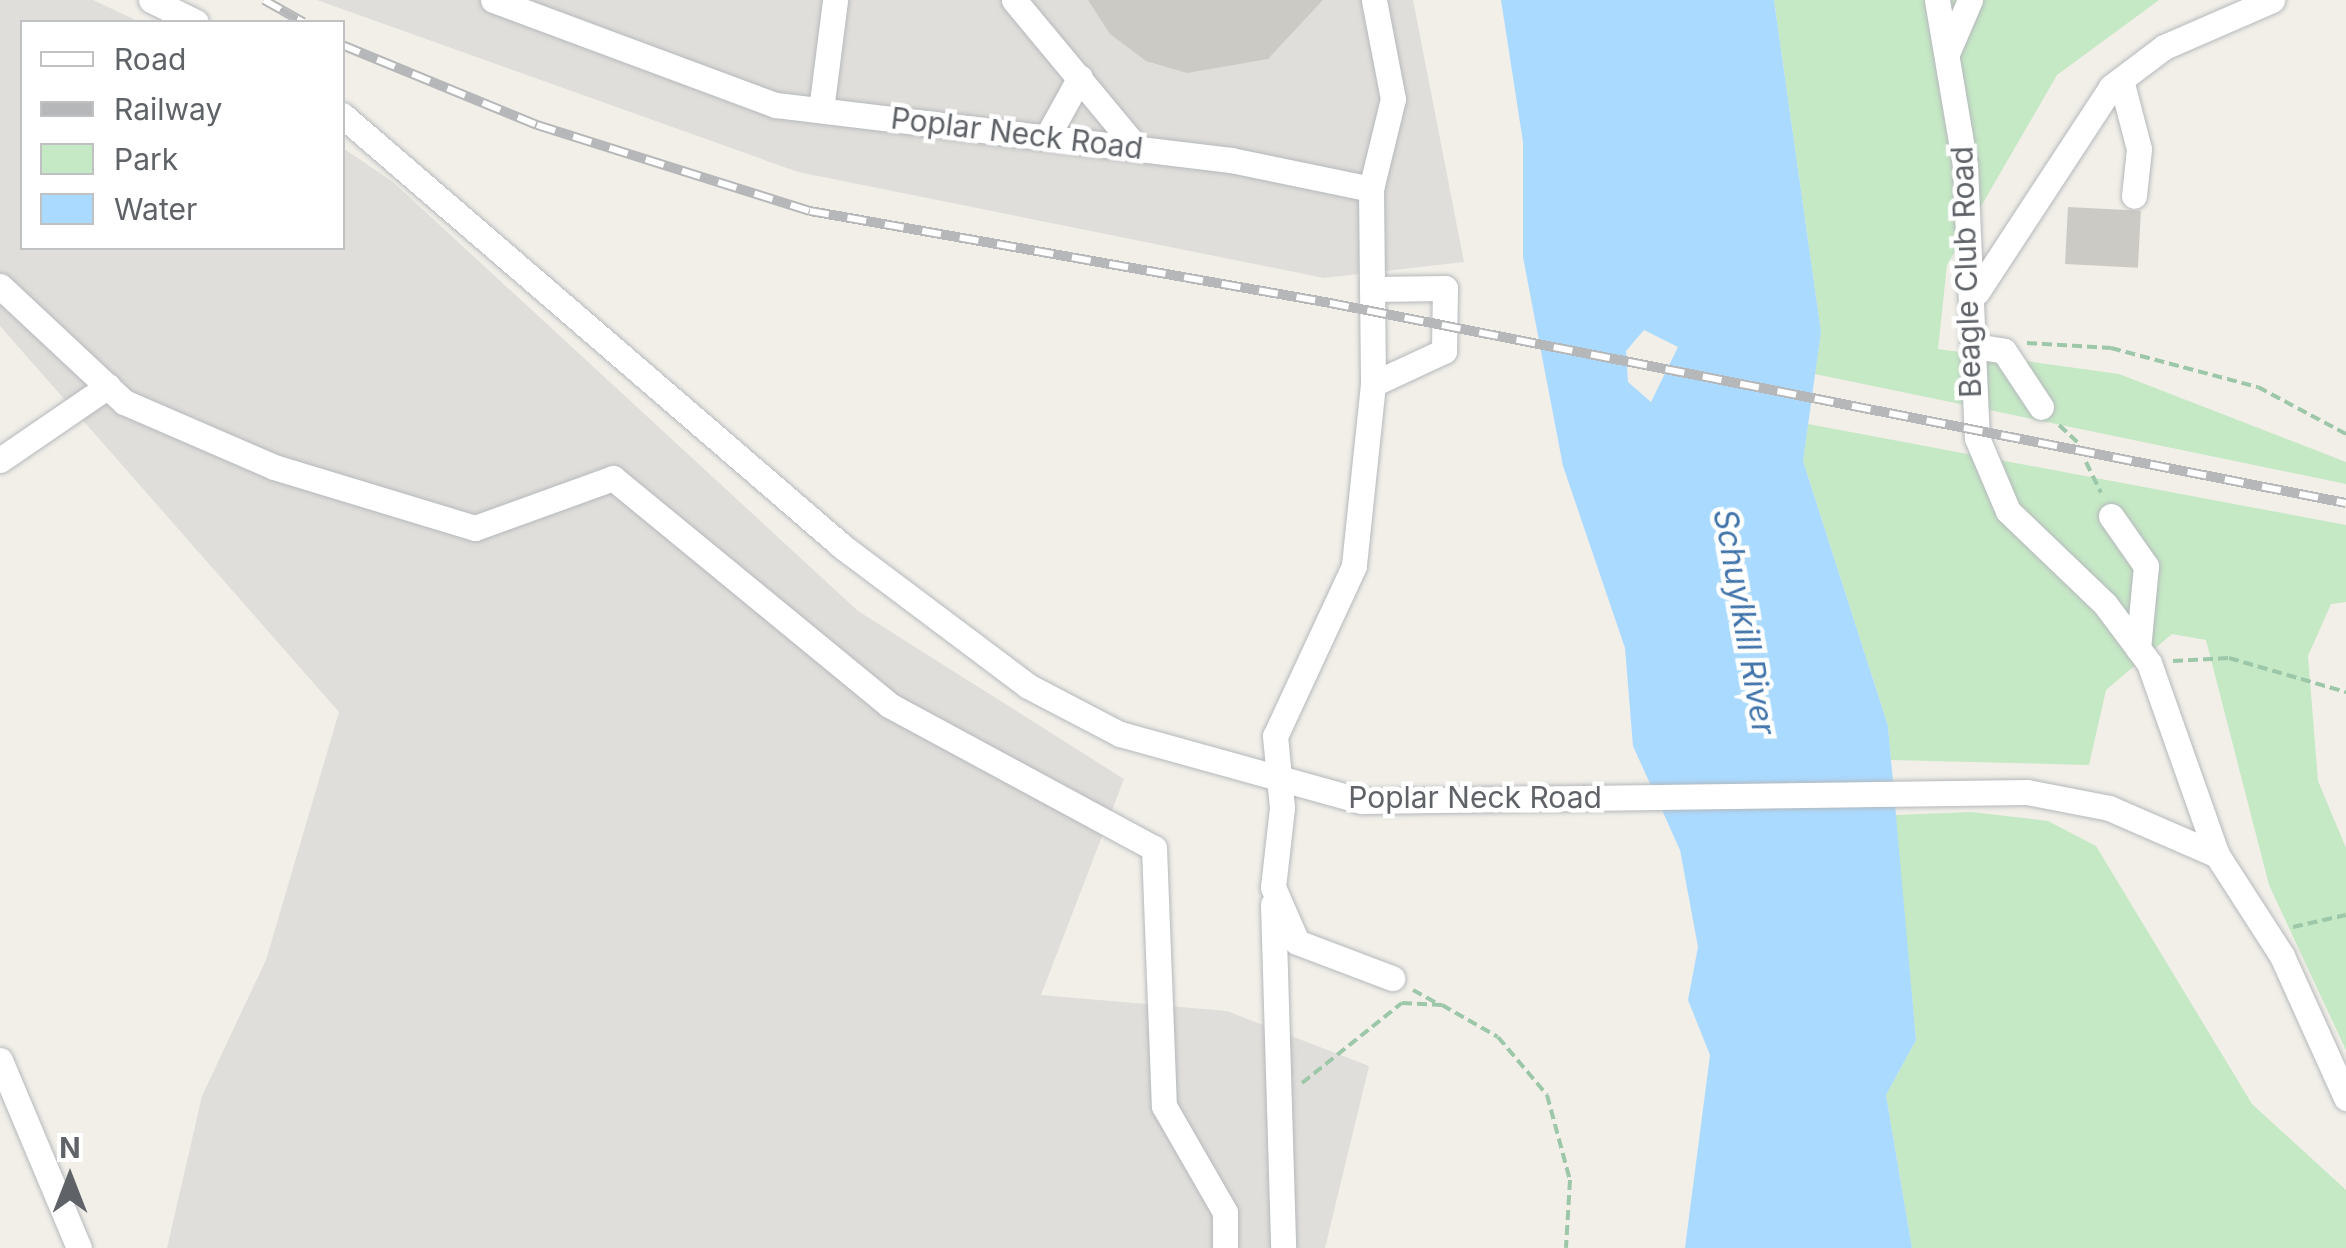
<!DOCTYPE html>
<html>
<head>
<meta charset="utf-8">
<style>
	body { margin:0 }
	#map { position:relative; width:2346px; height:1248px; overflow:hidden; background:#f1efe8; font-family:Inter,sans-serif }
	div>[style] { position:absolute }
	.industrial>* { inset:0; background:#e0deda }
	.green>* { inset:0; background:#c5e8c5 }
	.water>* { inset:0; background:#aadaff }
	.building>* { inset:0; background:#cccac5; transform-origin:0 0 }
	.path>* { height:4px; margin-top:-2px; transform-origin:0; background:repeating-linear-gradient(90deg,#9cc7a9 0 10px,transparent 0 15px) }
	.roads { filter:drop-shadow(0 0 2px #b5b8bc) drop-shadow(0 0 2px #b5b8bc) }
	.minor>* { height:25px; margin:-12.5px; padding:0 12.5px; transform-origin:12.5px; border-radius:12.5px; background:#fff }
	.rail>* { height:10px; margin-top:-5px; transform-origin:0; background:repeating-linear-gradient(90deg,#fff 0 19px,#b6b7b8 0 38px); box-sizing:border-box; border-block:2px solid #b6b7b8 }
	span { translate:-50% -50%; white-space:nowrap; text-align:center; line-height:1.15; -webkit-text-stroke:9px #fff; paint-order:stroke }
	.street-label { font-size:30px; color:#5f6368 }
	.water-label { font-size:32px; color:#4174aa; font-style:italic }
	.legend { position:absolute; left:20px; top:20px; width:325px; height:230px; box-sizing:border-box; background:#fff; border:2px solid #bfc1c3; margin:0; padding:12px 18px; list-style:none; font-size:30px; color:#5f6368 }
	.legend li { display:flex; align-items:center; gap:20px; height:50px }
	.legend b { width:50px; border:2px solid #bfc1c3 }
	.north { position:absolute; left:20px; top:1128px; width:100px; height:100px; -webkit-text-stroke:8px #fff; paint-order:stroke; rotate:0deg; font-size:28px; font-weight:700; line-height:40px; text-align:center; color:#5f6368 }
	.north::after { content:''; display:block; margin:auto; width:35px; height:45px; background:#5f6368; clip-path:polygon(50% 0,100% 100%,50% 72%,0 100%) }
</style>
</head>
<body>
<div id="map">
	<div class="industrial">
		<i style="clip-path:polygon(0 0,93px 0,140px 22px,22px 22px,22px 248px,342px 248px,343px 148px,393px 182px,858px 611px,1124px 779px,1041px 995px,1227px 1011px,1369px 1066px,1325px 1248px,167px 1248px,202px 1096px,266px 960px,339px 712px,0 326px)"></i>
		<i style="clip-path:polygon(317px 0,1413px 0,1464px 262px,1324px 278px,798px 172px)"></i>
	</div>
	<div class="green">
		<i style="clip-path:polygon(1774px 0,2159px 0,2057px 75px,1947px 265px,1938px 349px,2119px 374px,2346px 462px,2346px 484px,1815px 374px,1821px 332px)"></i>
		<i style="clip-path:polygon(1808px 424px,2346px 525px,2346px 602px,2331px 604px,2308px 656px,2318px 781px,2346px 848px,2346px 1050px,2269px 885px,2206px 640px,2172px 634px,2106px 690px,2089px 765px,1891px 760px,1888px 726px,1803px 461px)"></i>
		<i style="clip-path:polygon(1972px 812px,2048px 821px,2096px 846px,2252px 1104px,2346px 1190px,2346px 1248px,1912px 1248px,1886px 1095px,1916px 1040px,1895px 815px)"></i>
	</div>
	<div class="water">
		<i style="clip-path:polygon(evenodd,1501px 0,1774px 0,1821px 332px,1803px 461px,1888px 726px,1916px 1040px,1886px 1095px,1912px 1248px,1685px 1248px,1710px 1055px,1688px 1000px,1698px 947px,1680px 850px,1633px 746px,1625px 648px,1563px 466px,1523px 257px,1523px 142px,1501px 0,1644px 330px,1678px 347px,1651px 402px,1628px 382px,1626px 351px,1644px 330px)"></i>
	</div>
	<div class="building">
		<i style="clip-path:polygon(1088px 0,1323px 0,1268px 59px,1187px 73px,1146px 61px,1110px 34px)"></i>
		<i style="left:2068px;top:207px;width:73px;height:57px;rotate:3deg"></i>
	</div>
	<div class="path">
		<i style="left:2027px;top:343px;width:84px;rotate:3.4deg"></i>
		<i style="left:2111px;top:348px;width:152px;rotate:14.9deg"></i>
		<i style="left:2258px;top:387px;width:100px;rotate:28.1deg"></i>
		<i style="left:2059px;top:425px;width:25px;rotate:43deg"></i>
		<i style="left:2086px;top:462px;width:34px;rotate:64deg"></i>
		<i style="left:2173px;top:661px;width:56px;rotate:-3.1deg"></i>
		<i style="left:2229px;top:658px;width:122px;rotate:16.2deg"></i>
		<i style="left:2293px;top:927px;width:54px;rotate:-12.8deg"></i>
		<i style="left:1413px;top:990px;width:31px;rotate:29deg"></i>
		<i style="left:1302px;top:1083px;width:128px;rotate:-38.7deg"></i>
		<i style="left:1402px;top:1003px;width:40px;rotate:2.9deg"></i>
		<i style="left:1442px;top:1005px;width:64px;rotate:29.7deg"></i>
		<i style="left:1498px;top:1037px;width:76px;rotate:49.8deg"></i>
		<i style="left:1547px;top:1095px;width:88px;rotate:74.9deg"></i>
		<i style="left:1570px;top:1180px;width:68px;rotate:93.4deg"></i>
	</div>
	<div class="roads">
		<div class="minor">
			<i style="left:151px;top:0;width:50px;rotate:26.1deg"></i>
			<i style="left:493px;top:0;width:302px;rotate:20.4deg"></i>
			<i style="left:776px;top:105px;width:458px;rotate:6.9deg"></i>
			<i style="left:1231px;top:160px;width:143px;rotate:11.7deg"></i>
			<i style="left:1371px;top:189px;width:195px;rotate:89.4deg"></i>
			<i style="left:1373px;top:384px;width:183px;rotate:96deg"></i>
			<i style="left:1354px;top:566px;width:187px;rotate:114.9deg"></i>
			<i style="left:1275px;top:736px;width:72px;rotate:84.4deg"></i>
			<i style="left:1282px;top:808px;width:80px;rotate:96.5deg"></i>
			<i style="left:1273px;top:887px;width:60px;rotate:66.4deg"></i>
			<i style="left:1297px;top:942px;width:102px;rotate:20.8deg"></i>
			<i style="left:1014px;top:0;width:191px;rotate:50.3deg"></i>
			<i style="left:1937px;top:0;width:168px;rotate:80.4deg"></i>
			<i style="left:1965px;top:166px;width:272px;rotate:87.5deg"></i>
			<i style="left:1977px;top:438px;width:79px;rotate:67deg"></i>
			<i style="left:2008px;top:511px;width:134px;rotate:43.8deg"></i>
			<i style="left:2105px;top:604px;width:74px;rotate:53.3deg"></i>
			<i style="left:2149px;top:663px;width:204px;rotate:70.5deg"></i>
			<i style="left:2217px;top:855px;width:120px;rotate:57.2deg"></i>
			<i style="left:2282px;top:956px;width:156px;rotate:65.7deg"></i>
			<i style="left:1948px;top:51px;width:56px;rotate:-66.7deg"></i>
			<i style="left:2121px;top:80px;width:71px;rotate:75.4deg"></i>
			<i style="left:2139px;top:149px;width:47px;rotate:96.1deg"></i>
			<i style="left:821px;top:110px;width:111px;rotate:-82.7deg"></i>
			<i style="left:342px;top:115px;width:662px;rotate:40.77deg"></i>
			<i style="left:843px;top:547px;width:231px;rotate:36.9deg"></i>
			<i style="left:1028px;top:686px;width:104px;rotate:27.6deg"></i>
			<i style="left:1120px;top:734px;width:251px;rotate:15.5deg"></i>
			<i style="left:1362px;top:801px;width:665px;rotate:-0.78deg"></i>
			<i style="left:2027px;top:792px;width:84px;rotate:11deg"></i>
			<i style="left:2109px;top:808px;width:118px;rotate:23.5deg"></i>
			<i style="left:1048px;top:135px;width:66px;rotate:-61.1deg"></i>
			<i style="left:1371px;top:189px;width:93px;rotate:-76.3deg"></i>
			<i style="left:1393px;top:99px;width:101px;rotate:-100.9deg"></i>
			<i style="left:0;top:286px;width:170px;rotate:43.1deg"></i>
			<i style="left:124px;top:402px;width:163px;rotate:23.4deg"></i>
			<i style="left:274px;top:467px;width:210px;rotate:16.9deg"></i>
			<i style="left:475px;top:528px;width:147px;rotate:-19.9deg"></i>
			<i style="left:613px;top:478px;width:357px;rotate:39.4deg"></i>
			<i style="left:889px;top:705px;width:301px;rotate:28.4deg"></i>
			<i style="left:1154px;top:848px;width:258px;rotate:87.8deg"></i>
			<i style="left:1164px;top:1106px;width:122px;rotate:60.1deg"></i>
			<i style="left:1225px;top:1212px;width:36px;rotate:90deg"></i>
			<i style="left:1372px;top:289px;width:73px;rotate:-0.8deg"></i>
			<i style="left:1445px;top:288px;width:63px;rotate:90.9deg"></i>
			<i style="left:1444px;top:351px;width:78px;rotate:155.1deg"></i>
			<i style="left:1977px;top:292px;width:245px;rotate:-56.8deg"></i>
			<i style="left:2111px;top:87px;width:66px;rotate:-37deg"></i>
			<i style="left:2164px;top:47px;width:118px;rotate:-23.5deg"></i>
			<i style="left:1974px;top:346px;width:30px;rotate:9deg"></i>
			<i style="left:2004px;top:351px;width:67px;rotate:56.5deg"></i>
			<i style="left:0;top:460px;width:131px;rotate:-34.4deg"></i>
			<i style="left:2111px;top:516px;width:61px;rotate:55deg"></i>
			<i style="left:2146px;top:566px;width:83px;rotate:95.5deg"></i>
			<i style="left:1273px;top:904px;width:344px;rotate:88.3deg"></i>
			<i style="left:0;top:1060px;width:204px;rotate:67.2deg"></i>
		</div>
	</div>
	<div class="rail">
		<i style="left:264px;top:0;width:45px;rotate:29.4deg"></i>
		<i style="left:342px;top:45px;width:211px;rotate:22.3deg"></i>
		<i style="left:537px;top:125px;width:286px;rotate:17.5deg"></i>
		<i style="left:810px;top:211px;width:528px;rotate:10.03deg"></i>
		<i style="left:1330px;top:303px;width:1035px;rotate:11.14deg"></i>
	</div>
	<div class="street-label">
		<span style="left:1017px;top:133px;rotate:7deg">Poplar Neck Road</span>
		<span style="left:1966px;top:272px;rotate:-92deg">Beagle Club Road</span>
		<span style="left:1475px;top:797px">Poplar Neck Road</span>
	</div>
	<div class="water-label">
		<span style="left:1744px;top:622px;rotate:80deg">Schuylkill River</span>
	</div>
	<ul class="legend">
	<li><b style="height:12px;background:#fff"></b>Road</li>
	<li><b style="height:12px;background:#b6b7b8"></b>Railway</li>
	<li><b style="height:28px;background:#c5e8c5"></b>Park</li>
	<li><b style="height:28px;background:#aadaff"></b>Water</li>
	</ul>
	<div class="north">N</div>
</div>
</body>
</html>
